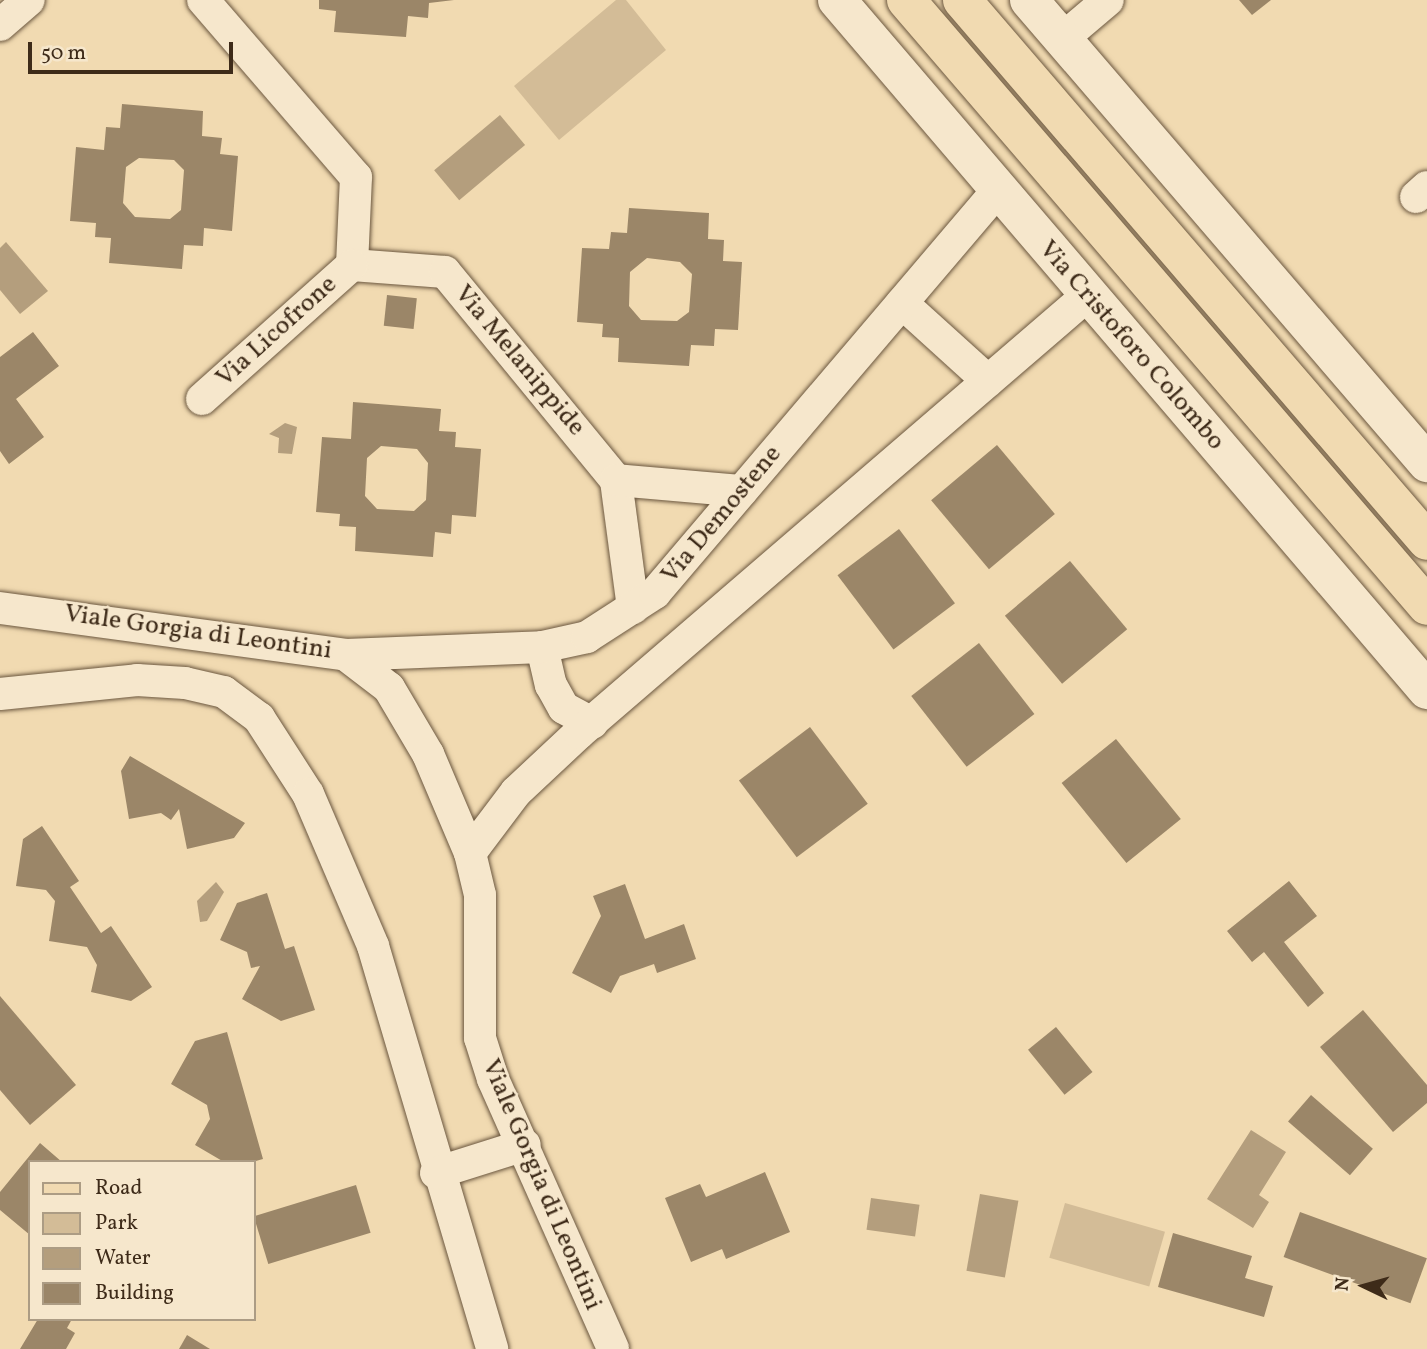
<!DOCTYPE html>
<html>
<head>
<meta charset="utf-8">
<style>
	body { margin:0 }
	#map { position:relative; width:1427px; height:1349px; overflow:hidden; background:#f1dab1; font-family:Vollkorn,serif }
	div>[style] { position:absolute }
	.green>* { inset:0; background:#d3bc97; transform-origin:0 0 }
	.water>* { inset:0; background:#b49e7d; transform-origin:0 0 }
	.building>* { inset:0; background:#9b8668; transform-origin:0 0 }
	.roads { filter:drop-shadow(0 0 2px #6b573f) drop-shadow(0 0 2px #6b573f) }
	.minor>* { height:32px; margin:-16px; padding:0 16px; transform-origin:16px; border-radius:16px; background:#f6e7cc }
	.tertiary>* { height:38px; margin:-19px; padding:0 19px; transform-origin:19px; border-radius:19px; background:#f6e7cc }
	.primary>* { height:38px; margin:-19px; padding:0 19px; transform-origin:19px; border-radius:19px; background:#f1dab1 }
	span { translate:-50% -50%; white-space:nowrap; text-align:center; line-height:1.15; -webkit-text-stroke:5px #f6e7cc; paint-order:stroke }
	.street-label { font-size:26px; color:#3e2b19 }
	.legend { position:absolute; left:28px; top:1160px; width:228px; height:161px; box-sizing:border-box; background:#f6e7cc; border:2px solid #ac9c84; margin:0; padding:9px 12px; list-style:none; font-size:21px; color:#3e2b19 }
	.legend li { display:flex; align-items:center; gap:14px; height:35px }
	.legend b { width:35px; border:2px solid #ac9c84 }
	.north { position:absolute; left:1329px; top:1251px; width:70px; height:70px; -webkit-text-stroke:5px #f6e7cc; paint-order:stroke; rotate:275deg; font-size:19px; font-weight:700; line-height:28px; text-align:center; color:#3e2b19 }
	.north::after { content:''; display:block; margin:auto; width:24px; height:32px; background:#3e2b19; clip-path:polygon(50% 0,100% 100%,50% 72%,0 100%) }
	.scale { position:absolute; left:28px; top:42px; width:205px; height:32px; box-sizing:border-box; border:4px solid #3e2b19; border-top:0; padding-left:9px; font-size:21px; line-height:24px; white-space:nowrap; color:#3e2b19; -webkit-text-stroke:5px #f6e7cc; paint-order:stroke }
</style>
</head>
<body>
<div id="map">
	<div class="green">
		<i style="clip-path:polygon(616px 0,626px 0,666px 50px,559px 140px,514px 86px)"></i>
		<i style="left:1065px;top:1203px;width:104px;height:57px;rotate:16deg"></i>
	</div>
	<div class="water">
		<i style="left:500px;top:115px;width:39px;height:86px;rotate:50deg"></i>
		<i style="clip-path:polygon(6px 242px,48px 291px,20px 314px,0 290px,0 248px)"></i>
		<i style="clip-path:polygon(285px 423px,297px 427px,292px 454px,278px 453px,279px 438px,269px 434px)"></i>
		<i style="clip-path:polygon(216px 882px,224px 892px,207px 921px,200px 922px,197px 901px)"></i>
		<i style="clip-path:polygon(1251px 1130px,1286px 1152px,1259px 1195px,1269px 1202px,1253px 1228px,1207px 1199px)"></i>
		<i style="left:980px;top:1194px;width:39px;height:78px;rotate:10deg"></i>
		<i style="left:871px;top:1198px;width:49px;height:32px;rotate:8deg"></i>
	</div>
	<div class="building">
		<i style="clip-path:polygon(319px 0,454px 0,429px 3px,428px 18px,408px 16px,406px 37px,334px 32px,336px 11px,319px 9px)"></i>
		<i style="clip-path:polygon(1239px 0,1271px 0,1252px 15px)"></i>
		<i style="clip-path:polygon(evenodd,122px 104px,203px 111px,202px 136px,222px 138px,220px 154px,238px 156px,232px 231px,204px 228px,203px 246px,184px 245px,182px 269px,109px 263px,111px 238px,95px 237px,96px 223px,70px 221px,76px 147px,104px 150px,106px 127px,120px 128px,122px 104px,139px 158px,174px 160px,184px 170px,181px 210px,170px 219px,135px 217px,123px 203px,126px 167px,139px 158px)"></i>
		<i style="clip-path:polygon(evenodd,629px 208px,709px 213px,708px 239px,724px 240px,723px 261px,742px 262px,738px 330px,715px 329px,714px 346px,691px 345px,689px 366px,618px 362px,619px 338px,602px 337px,603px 324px,577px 322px,582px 248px,609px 249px,611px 232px,627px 233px,629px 208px,647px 258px,680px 262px,692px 274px,689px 312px,677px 321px,641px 320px,629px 306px,630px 272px,647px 258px)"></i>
		<i style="left:387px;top:295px;width:30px;height:31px;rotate:6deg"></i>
		<i style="clip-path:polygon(33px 332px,59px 366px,16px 399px,44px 437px,9px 464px,0 451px,0 357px)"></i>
		<i style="clip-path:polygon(evenodd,353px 402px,441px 409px,439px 431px,456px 432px,455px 447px,481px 449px,476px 517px,452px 515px,451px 534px,435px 532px,433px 557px,355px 551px,356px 527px,339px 526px,340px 514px,316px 512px,322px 437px,351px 439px,353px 402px,381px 446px,417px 449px,428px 463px,426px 500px,414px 511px,377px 509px,365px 496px,367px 458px,381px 446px)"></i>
		<i style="left:997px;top:445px;width:90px;height:86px;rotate:50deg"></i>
		<i style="left:899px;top:529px;width:93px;height:77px;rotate:53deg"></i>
		<i style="left:1070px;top:561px;width:89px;height:85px;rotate:50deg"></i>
		<i style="left:979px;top:643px;width:90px;height:86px;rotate:52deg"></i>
		<i style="left:810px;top:727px;width:96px;height:89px;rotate:53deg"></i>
		<i style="left:1116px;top:739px;width:103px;height:70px;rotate:51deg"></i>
		<i style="clip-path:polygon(130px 756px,245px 823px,234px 838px,187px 849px,179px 809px,171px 820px,161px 813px,129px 819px,121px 771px)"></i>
		<i style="clip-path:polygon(42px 826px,79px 881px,70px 887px,101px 933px,111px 926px,152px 987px,131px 1001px,91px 992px,97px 965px,87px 947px,49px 941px,55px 901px,46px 890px,16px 886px,23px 839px)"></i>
		<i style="clip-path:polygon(1289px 881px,1317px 916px,1284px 942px,1324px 993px,1308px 1007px,1264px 952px,1252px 962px,1227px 931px)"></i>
		<i style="clip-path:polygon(625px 884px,645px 939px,684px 924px,696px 959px,657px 973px,654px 964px,620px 976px,611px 993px,572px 973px,601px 916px,593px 896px)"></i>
		<i style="clip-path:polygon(267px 893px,285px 949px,294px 946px,315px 1010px,281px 1021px,242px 999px,260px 966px,251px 968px,247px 952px,220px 940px,237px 903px)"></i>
		<i style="clip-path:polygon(0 996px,76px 1085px,30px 1125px,0 1090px)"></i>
		<i style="clip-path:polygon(1363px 1010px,1427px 1085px,1427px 1103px,1393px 1132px,1320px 1047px)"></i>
		<i style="left:1056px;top:1027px;width:58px;height:36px;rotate:51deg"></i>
		<i style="clip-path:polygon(227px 1032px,263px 1159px,252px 1162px,224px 1162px,195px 1145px,210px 1119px,207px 1105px,171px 1084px,195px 1041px)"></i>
		<i style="left:1311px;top:1095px;width:82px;height:35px;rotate:41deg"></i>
		<i style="clip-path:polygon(40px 1143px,62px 1162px,30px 1162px,30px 1235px,0 1210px,0 1192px)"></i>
		<i style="clip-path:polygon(765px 1172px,790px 1232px,726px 1259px,722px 1249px,691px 1262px,665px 1198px,700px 1184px,706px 1197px)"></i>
		<i style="left:356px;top:1185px;width:50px;height:107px;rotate:73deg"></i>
		<i style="left:1300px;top:1212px;width:135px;height:48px;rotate:20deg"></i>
		<i style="clip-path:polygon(1173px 1233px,1252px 1256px,1245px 1278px,1273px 1286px,1264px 1317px,1158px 1287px)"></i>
		<i style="clip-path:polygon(38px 1319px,72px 1319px,67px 1328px,75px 1333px,66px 1349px,20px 1349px)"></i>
		<i style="clip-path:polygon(187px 1335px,210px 1349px,179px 1349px)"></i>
	</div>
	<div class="roads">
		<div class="minor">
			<i style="left:203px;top:0;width:234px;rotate:49.2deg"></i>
			<i style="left:356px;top:177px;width:88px;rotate:92.6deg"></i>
			<i style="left:352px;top:265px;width:93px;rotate:4.3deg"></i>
			<i style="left:445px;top:272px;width:269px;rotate:50.6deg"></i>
			<i style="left:0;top:25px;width:38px;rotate:-41deg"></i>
			<i style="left:1062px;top:39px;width:60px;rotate:-40.3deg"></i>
			<i style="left:1416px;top:197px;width:15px;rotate:-42deg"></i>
			<i style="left:902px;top:303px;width:116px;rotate:42.2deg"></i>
			<i style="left:202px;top:399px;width:201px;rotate:-41.8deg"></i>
			<i style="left:0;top:608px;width:349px;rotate:7.7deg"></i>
			<i style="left:346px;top:655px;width:54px;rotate:37.5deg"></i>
			<i style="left:389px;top:688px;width:77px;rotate:59.4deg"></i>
			<i style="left:428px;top:754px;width:108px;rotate:67deg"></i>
			<i style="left:470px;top:853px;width:43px;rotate:76.6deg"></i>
			<i style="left:480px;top:895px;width:143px;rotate:90deg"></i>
			<i style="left:480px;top:1038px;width:43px;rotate:72.4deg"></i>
			<i style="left:493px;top:1079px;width:295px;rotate:66deg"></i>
			<i style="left:633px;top:608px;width:129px;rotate:-97.6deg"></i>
			<i style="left:616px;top:480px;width:126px;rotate:5deg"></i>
			<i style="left:542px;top:647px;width:39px;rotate:77deg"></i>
			<i style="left:551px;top:685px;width:26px;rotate:61deg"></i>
			<i style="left:564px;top:708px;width:32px;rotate:28deg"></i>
			<i style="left:346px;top:655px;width:196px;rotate:-2.3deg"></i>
			<i style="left:542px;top:647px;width:46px;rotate:-12.5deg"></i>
			<i style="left:587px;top:637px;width:81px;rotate:-32.9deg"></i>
			<i style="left:655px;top:593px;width:529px;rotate:-49.6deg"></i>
			<i style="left:0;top:694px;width:138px;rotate:-5.8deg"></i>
			<i style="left:137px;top:680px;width:48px;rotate:3.6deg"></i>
			<i style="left:185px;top:683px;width:40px;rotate:13deg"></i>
			<i style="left:224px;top:692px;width:44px;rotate:36.6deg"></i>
			<i style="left:259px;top:718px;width:90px;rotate:57.2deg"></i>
			<i style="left:308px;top:794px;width:165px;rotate:66.8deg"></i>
			<i style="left:373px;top:946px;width:420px;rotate:73.5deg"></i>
			<i style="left:470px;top:853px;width:76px;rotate:-53deg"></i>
			<i style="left:516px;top:792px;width:86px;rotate:-43.1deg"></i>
			<i style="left:579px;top:733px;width:673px;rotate:-40.72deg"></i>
			<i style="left:436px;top:1173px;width:93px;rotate:-17.5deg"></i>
		</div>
		<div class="tertiary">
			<i style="left:837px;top:0;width:908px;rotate:49.47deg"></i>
			<i style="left:1029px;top:0;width:611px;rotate:49.32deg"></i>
		</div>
		<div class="primary">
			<i style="left:906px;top:0;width:799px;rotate:49.31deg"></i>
			<i style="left:962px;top:0;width:713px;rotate:49.32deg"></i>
		</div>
	</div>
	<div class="street-label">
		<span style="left:277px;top:332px;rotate:-42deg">Via Licofrone</span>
		<span style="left:1131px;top:346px;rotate:49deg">Via Cristoforo Colombo</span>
		<span style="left:519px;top:361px;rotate:50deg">Via Melanippide</span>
		<span style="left:722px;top:515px;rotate:-50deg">Via Demostene</span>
		<span style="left:198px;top:633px;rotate:8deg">Viale Gorgia di Leontini</span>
		<span style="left:541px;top:1185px;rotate:67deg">Viale Gorgia di Leontini</span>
	</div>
	<ul class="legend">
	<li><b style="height:9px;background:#f1dab1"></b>Road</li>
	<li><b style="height:19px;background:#d3bc97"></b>Park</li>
	<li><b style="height:19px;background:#b49e7d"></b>Water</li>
	<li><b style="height:19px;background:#9b8668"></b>Building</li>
	</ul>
	<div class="north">N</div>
	<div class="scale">50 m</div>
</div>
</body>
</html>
